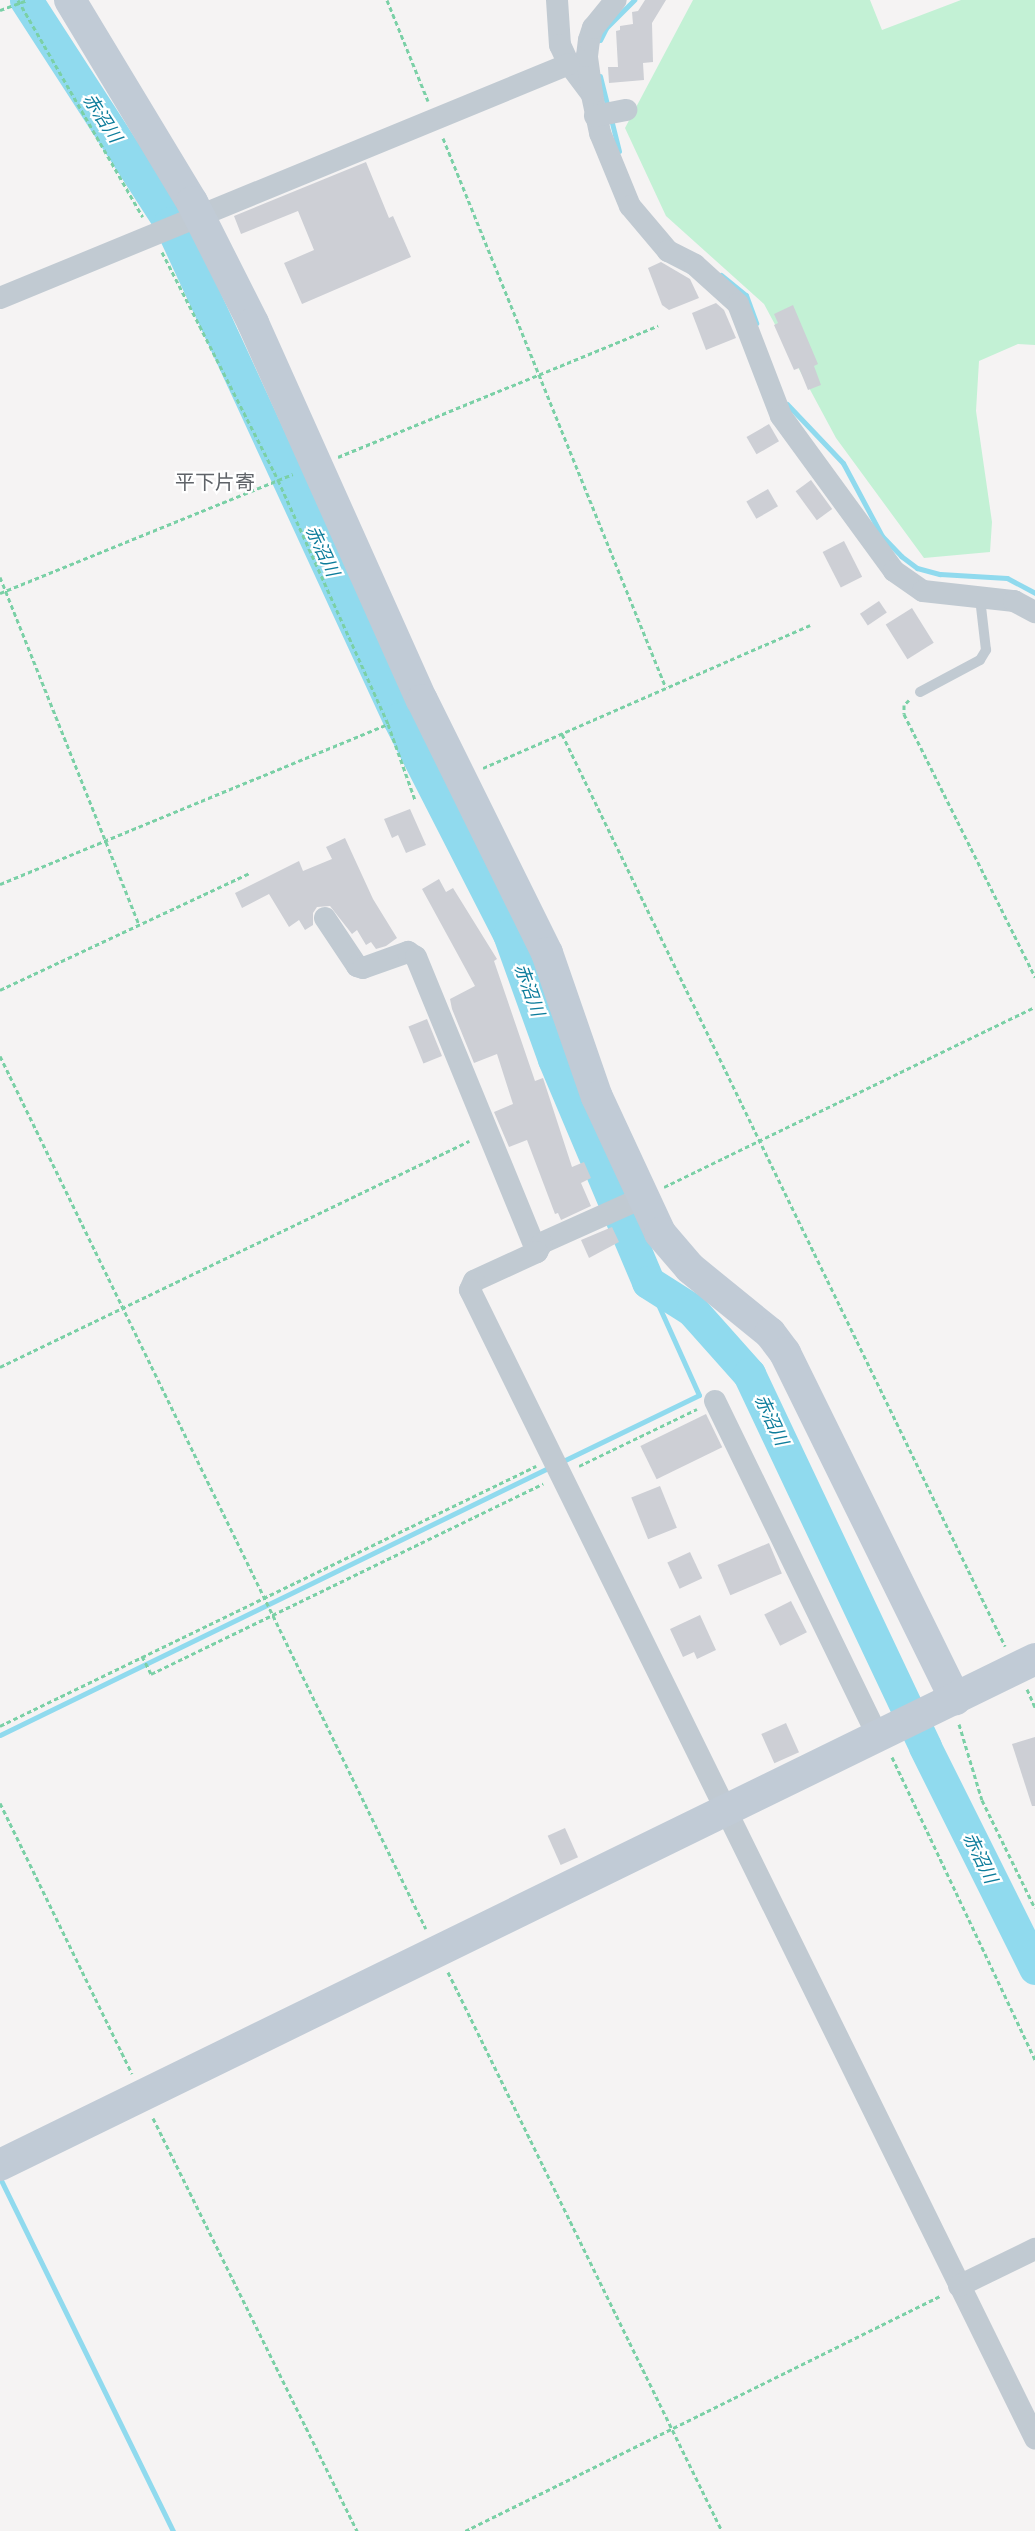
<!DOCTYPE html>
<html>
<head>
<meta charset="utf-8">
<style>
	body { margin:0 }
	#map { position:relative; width:1035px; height:2531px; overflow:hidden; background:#f5f3f3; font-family:Figtree,"Noto Sans JP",sans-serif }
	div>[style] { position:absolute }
	.green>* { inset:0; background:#c3f1d5 }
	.stream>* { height:5px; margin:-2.5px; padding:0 2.5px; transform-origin:2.5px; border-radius:2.5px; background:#90daee }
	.river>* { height:33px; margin:-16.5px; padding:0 16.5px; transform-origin:16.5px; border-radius:16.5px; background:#90daee }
	.building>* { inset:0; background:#cdcfd5; transform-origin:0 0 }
	.path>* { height:3px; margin-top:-1.5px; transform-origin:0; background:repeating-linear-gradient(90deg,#7ad0a6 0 4.5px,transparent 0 7.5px) }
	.lane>* { height:10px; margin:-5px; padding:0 5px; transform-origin:5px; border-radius:5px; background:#c1cad2 }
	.street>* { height:22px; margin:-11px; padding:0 11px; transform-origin:11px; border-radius:11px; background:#c1cad2 }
	.secondary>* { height:32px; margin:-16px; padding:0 16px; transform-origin:16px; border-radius:16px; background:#c1cbd6 }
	span { translate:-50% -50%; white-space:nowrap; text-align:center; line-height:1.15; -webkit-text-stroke:4.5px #fff; paint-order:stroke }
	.water-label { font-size:18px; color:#0c7c9b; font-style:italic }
	.quarter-label { font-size:20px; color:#5f6368 }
</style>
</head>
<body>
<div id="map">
	<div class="green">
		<i style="clip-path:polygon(693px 0,870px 0,882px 30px,961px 0,1035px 0,1035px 345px,1018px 344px,979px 361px,976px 411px,992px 522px,990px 552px,924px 558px,836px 438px,764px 304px,666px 216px,625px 128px)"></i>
	</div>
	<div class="stream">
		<i style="left:600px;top:40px;width:13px;rotate:-63deg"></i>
		<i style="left:606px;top:28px;width:40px;rotate:-45deg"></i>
		<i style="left:600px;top:76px;width:32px;rotate:76deg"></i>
		<i style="left:611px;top:119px;width:33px;rotate:76deg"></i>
		<i style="left:721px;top:275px;width:32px;rotate:39deg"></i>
		<i style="left:746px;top:295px;width:30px;rotate:70deg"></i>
		<i style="left:787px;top:404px;width:81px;rotate:46.5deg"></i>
		<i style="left:843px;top:463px;width:83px;rotate:61.9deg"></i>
		<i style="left:882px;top:536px;width:28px;rotate:46deg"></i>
		<i style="left:901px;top:556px;width:20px;rotate:37deg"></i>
		<i style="left:917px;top:568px;width:24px;rotate:15deg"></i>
		<i style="left:940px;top:574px;width:67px;rotate:3.4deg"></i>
		<i style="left:1007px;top:578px;width:32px;rotate:28deg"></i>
		<i style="left:561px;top:1462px;width:153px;rotate:-25.9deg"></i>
		<i style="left:699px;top:1395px;width:124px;rotate:-114.3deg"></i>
		<i style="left:0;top:1735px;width:612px;rotate:-25.98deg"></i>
		<i style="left:0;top:2178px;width:393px;rotate:63.9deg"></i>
	</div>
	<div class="river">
		<i style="left:26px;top:0;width:265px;rotate:57.1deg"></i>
		<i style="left:170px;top:223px;width:546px;rotate:65.22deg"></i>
		<i style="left:399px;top:719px;width:242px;rotate:62.9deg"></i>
		<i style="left:509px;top:934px;width:133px;rotate:70.2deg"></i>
		<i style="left:554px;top:1059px;width:242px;rotate:67.1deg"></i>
		<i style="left:648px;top:1282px;width:52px;rotate:32.5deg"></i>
		<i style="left:692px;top:1310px;width:86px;rotate:48.3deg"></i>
		<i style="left:749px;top:1374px;width:412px;rotate:64.7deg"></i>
		<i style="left:925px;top:1747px;width:247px;rotate:63.5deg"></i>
	</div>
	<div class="building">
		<i style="clip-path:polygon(645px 0,666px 0,652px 23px,653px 62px,643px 63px,644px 80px,609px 83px,608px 67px,618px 67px,616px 31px,620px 30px,620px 26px,633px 24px,632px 12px,638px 11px)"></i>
		<i style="clip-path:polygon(366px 162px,389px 218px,393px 216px,411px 257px,302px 304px,284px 263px,314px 250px,298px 211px,241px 234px,234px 216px)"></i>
		<i style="clip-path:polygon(661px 262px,690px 279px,699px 298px,669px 310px,662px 305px,648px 268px)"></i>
		<i style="clip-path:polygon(716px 303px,724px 310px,736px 338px,706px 350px,692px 313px)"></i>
		<i style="clip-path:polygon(793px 305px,818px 364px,814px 366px,821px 385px,808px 390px,799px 368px,794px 370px,774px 325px,778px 323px,774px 314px)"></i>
		<i style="left:769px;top:424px;width:20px;height:26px;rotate:60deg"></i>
		<i style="left:811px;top:480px;width:36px;height:19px;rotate:54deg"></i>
		<i style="left:768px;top:489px;width:20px;height:25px;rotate:60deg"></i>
		<i style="left:844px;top:541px;width:40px;height:24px;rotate:63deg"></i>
		<i style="left:879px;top:601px;width:14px;height:23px;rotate:56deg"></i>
		<i style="left:912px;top:608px;width:41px;height:31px;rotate:58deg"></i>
		<i style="clip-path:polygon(410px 809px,426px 845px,406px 853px,398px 835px,392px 838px,384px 819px)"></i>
		<i style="clip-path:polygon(345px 838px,373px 899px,397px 938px,386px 946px,376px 949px,371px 942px,366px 945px,357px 930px,352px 934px,330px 906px,317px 907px,313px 913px,313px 925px,305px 930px,299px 920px,289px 927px,269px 894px,242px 908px,235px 893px,299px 861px,303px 871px,332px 859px,326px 847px)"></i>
		<i style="clip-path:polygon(439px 879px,446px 892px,453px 888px,497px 959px,494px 961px,535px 1081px,543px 1078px,572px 1167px,584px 1162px,591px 1178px,581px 1183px,591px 1206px,561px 1220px,558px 1213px,555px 1214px,527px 1140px,509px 1147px,494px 1112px,513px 1104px,497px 1054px,474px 1063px,452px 1009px,450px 999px,475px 986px,422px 889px)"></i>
		<i style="left:427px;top:1019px;width:40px;height:20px;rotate:68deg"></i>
		<i style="clip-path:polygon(612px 1227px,619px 1242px,589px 1258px,581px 1240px)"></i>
		<i style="left:706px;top:1414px;width:37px;height:73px;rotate:64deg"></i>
		<i style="left:660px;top:1486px;width:45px;height:31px;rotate:68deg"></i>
		<i style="left:769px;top:1543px;width:33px;height:56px;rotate:67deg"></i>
		<i style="left:690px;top:1552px;width:29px;height:25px;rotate:65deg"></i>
		<i style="left:791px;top:1601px;width:35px;height:30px;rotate:63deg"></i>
		<i style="clip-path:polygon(700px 1615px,716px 1650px,697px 1659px,694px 1652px,683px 1657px,670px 1629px)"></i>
		<i style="left:786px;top:1723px;width:32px;height:27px;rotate:66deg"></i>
		<i style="clip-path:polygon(1035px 1737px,1035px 1806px,1032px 1806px,1012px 1744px)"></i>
		<i style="left:565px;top:1828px;width:32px;height:19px;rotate:66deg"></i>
	</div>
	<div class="path">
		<i style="left:18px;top:0;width:250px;rotate:60.1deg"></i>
		<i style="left:387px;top:0;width:109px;rotate:67.9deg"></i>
		<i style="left:0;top:10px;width:29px;rotate:-20deg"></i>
		<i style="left:443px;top:138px;width:593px;rotate:67.93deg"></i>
		<i style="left:162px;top:252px;width:256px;rotate:63deg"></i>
		<i style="left:278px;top:480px;width:268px;rotate:65.7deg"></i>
		<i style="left:388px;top:724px;width:81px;rotate:70.4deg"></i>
		<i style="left:338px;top:457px;width:346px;rotate:-22.3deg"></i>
		<i style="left:0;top:577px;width:374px;rotate:68.2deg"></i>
		<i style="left:0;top:593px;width:316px;rotate:-22.1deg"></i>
		<i style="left:909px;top:700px;width:7px;rotate:135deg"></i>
		<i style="left:904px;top:705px;width:9px;rotate:90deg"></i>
		<i style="left:904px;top:714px;width:294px;rotate:63.5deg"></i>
		<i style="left:562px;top:734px;width:1014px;rotate:64.09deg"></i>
		<i style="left:483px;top:768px;width:357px;rotate:-23.6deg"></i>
		<i style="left:0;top:884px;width:420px;rotate:-22.4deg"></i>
		<i style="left:0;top:990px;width:276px;rotate:-25.1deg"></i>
		<i style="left:0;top:1056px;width:971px;rotate:63.99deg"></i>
		<i style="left:664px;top:1187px;width:412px;rotate:-25.9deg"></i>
		<i style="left:0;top:1367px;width:521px;rotate:-25.73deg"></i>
		<i style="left:579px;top:1466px;width:131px;rotate:-25.8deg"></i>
		<i style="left:142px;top:1656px;width:20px;rotate:63deg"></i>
		<i style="left:151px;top:1674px;width:436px;rotate:-25.9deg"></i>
		<i style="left:1027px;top:1689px;width:20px;rotate:66deg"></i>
		<i style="left:959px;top:1724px;width:79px;rotate:73.2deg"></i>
		<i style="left:982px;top:1800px;width:120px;rotate:63.9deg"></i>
		<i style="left:0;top:1726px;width:596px;rotate:-25.88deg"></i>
		<i style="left:892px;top:1757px;width:335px;rotate:64.7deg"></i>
		<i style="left:0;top:1803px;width:301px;rotate:64deg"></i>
		<i style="left:448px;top:1972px;width:623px;rotate:63.89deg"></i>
		<i style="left:153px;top:2118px;width:461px;rotate:63.7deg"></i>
		<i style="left:465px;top:2531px;width:532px;rotate:-26.32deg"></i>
	</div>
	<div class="lane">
		<i style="left:920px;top:692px;width:68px;rotate:-28.1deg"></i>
		<i style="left:980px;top:660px;width:12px;rotate:-59deg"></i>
		<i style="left:986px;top:650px;width:52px;rotate:-96.6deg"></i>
	</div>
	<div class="street">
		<i style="left:557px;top:0;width:45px;rotate:86.2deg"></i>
		<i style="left:560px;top:45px;width:21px;rotate:65deg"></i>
		<i style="left:569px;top:64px;width:39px;rotate:53deg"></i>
		<i style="left:592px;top:95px;width:39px;rotate:78deg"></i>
		<i style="left:600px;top:133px;width:79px;rotate:67.7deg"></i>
		<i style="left:630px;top:206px;width:59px;rotate:49.8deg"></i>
		<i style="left:668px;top:251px;width:30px;rotate:27deg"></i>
		<i style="left:695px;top:265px;width:58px;rotate:42.2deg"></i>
		<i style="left:738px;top:304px;width:120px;rotate:69deg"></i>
		<i style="left:781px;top:416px;width:192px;rotate:53.9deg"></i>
		<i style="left:894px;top:571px;width:35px;rotate:35deg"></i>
		<i style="left:923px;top:591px;width:92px;rotate:6.3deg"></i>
		<i style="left:1014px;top:601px;width:24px;rotate:28deg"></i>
		<i style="left:592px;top:93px;width:37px;rotate:-98deg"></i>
		<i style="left:587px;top:56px;width:16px;rotate:-83deg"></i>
		<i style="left:589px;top:40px;width:13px;rotate:-72deg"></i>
		<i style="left:593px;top:28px;width:36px;rotate:-51deg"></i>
		<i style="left:595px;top:116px;width:32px;rotate:-11deg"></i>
		<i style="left:0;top:298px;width:615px;rotate:-22.35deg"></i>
		<i style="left:325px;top:918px;width:58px;rotate:56.3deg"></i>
		<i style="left:357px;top:966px;width:6px;rotate:18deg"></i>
		<i style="left:363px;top:968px;width:48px;rotate:-19.6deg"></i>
		<i style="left:408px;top:952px;width:9px;rotate:32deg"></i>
		<i style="left:416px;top:957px;width:319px;rotate:67.7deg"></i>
		<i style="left:642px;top:1198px;width:110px;rotate:155.8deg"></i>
		<i style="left:542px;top:1243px;width:10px;rotate:119deg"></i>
		<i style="left:537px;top:1252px;width:69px;rotate:155.3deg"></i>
		<i style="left:474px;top:1281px;width:10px;rotate:114deg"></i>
		<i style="left:470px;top:1290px;width:1280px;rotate:63.8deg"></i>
		<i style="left:715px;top:1401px;width:373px;rotate:64.1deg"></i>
		<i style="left:959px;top:2286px;width:85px;rotate:-26deg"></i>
	</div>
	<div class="secondary">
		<i style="left:70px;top:0;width:236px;rotate:58.9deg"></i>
		<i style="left:192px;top:202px;width:136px;rotate:63.2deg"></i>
		<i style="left:253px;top:323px;width:413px;rotate:65.9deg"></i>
		<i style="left:422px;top:700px;width:282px;rotate:63.7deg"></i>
		<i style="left:547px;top:953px;width:152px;rotate:70.9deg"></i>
		<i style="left:597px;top:1097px;width:150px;rotate:65.1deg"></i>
		<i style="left:660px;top:1233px;width:46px;rotate:49.4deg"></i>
		<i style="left:690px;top:1268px;width:103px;rotate:39.1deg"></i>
		<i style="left:770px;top:1333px;width:25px;rotate:53deg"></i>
		<i style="left:785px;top:1353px;width:386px;rotate:63.8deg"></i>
		<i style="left:0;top:2165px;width:1152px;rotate:-26.05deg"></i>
	</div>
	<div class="water-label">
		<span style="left:102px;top:118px;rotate:57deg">赤沼川</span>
		<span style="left:322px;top:551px;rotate:65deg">赤沼川</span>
		<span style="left:529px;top:990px;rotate:70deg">赤沼川</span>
		<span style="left:771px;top:1420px;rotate:65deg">赤沼川</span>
		<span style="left:980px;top:1858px;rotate:64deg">赤沼川</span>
	</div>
	<div class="quarter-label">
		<span style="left:215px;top:482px">平下片寄</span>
	</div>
</div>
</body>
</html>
